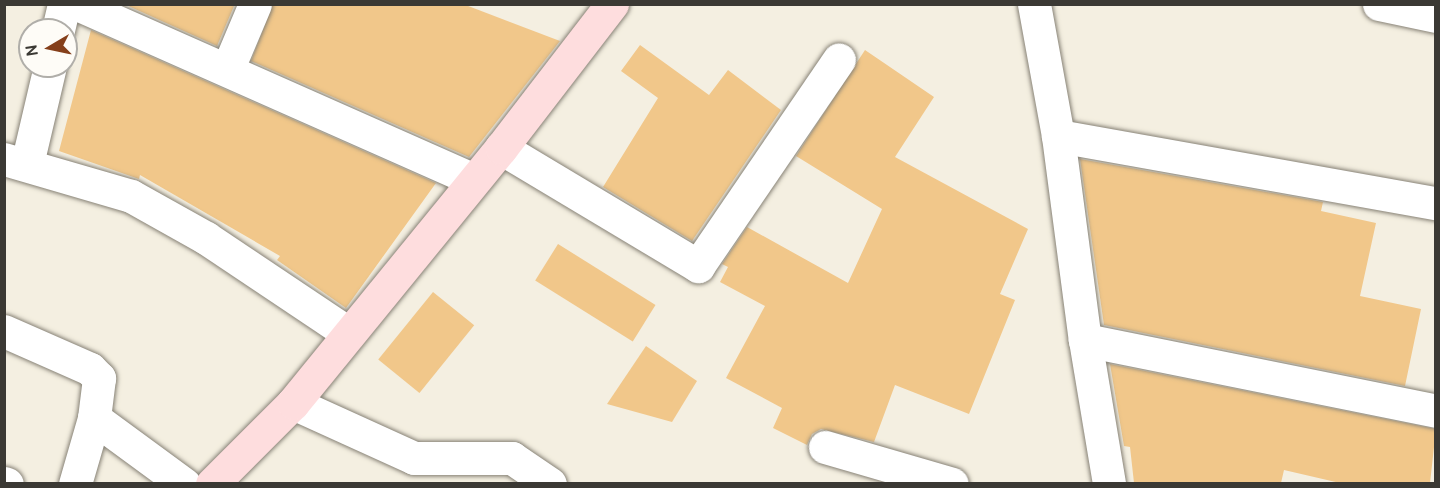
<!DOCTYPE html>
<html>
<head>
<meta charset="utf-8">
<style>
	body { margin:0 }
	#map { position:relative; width:1440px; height:488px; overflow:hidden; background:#f4efe1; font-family:Cabin,sans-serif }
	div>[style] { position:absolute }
	.building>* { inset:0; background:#f1c78a; transform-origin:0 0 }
	.roads { filter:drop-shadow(0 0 2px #878276) drop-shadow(0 0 2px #878276) }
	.minor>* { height:33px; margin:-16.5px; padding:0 16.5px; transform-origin:16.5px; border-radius:16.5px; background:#fff }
	.major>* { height:33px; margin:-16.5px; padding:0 16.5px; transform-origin:16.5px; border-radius:16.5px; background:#feddde }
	span { translate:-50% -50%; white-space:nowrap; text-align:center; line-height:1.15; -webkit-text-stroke:6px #fefcf7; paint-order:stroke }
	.frame { position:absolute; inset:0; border:6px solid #3b3934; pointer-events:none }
	.north { position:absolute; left:18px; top:18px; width:60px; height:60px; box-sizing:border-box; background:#fefcf7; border:2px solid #b0aea9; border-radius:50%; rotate:261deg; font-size:16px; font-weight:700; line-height:24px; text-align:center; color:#3b3934 }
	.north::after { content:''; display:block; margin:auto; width:21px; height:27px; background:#853f1a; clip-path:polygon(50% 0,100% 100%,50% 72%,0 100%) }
</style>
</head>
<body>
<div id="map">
	<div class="building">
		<i style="clip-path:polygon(124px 4px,229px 4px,234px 6px,217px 46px)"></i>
		<i style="clip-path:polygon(273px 4px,463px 4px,560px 41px,469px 157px,251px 61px)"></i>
		<i style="clip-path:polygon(91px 30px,436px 183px,346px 308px,277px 260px,280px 256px,140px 175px,139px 179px,59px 151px)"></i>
		<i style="clip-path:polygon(640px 45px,709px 95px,728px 70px,781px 110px,692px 241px,603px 187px,658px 98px,621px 71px)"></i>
		<i style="clip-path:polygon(865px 50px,934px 97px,895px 157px,1028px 229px,1000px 294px,1015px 300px,969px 414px,895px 385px,874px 442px,821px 429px,812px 434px,807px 445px,773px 428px,782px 408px,726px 378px,765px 306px,720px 282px,728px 267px,722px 264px,747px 227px,848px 283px,882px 209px,796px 156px)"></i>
		<i style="clip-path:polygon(1080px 159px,1323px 202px,1321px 211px,1376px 223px,1360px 296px,1421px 309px,1405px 386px,1104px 325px)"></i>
		<i style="left:558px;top:244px;width:115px;height:43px;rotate:32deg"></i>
		<i style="left:433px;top:292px;width:53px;height:87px;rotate:39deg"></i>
		<i style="clip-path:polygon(646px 346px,697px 381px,672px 422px,607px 404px)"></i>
		<i style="clip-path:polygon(1110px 364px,1436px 429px,1430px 483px,1340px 483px,1284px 470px,1281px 483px,1134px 483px,1130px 447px,1124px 446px)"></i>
	</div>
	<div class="roads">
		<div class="minor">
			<i style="left:77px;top:4px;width:432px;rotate:23.9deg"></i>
			<i style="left:1034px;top:4px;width:134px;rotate:79.7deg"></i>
			<i style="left:1058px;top:136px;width:206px;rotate:82.5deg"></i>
			<i style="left:1085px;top:340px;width:146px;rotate:80.5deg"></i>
			<i style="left:1379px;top:4px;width:58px;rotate:11.9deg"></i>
			<i style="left:58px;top:30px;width:27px;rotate:-77deg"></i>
			<i style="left:228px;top:68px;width:69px;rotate:-67.1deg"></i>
			<i style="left:1058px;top:136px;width:384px;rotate:10.1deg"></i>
			<i style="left:501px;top:148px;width:230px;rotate:30.9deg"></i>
			<i style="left:698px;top:266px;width:250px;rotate:-55.7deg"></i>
			<i style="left:4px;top:159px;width:132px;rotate:16.2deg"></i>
			<i style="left:131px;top:196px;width:86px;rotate:29.2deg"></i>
			<i style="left:206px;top:238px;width:171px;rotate:33.8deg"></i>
			<i style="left:27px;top:164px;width:101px;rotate:-76.8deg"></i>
			<i style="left:4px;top:331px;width:94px;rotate:23.8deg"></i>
			<i style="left:90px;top:369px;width:13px;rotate:45deg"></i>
			<i style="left:99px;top:378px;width:40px;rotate:97.1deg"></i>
			<i style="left:94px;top:418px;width:112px;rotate:36.3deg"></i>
			<i style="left:1085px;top:340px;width:358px;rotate:11.4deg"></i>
			<i style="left:293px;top:403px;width:133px;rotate:24.4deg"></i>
			<i style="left:414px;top:458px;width:98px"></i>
			<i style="left:512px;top:458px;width:46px;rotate:34.4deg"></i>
			<i style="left:825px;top:447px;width:132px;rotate:16.2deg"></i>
			<i style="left:4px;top:483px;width:3px;rotate:18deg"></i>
			<i style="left:75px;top:484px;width:69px;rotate:-73.9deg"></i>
		</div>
		<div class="major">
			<i style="left:212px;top:484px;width:115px;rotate:-45deg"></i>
			<i style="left:293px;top:403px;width:329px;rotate:-50.8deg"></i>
			<i style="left:501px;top:148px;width:182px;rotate:-52.4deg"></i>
		</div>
	</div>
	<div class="frame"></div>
	<div class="north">N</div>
</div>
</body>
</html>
